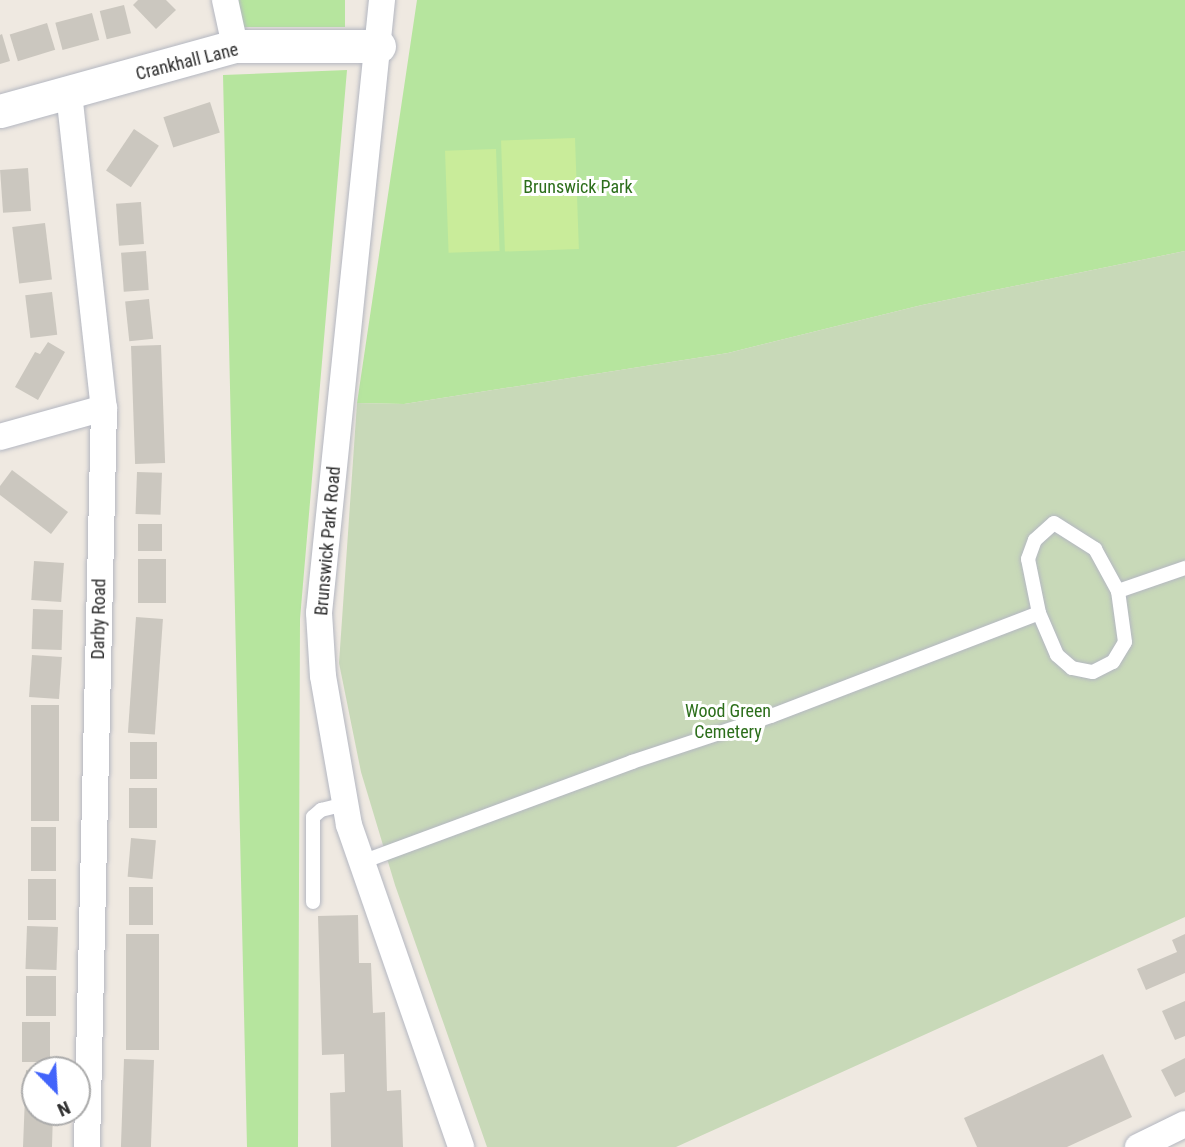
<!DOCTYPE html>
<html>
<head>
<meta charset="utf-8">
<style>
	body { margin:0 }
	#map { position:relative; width:1185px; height:1147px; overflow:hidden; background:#efe9e1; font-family:"Roboto Condensed",sans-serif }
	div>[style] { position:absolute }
	.green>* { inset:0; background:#b6e59e; transform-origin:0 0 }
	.cemetery>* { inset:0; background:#c8d9b8 }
	.pitch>* { inset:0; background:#c9ec9a; transform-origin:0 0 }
	.building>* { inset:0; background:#cbc7bf; transform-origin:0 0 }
	.roads { filter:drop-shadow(0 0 2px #b4b7c1) drop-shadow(0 0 2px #b4b7c1) }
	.service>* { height:14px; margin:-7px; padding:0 7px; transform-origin:7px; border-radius:7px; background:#fff }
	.minor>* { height:26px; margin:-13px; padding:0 13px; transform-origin:13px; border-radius:13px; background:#fff }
	.tertiary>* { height:33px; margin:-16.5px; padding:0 16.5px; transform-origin:16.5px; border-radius:16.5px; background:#fff }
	span { translate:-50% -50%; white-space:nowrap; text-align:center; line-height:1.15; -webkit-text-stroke:6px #fff; paint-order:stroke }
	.street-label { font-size:18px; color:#2e2e2e }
	.park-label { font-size:18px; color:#2c6e1b }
	.north { position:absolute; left:21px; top:1056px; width:70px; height:70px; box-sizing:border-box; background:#fff; border:2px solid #ababab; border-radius:50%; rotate:156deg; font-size:19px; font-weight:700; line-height:28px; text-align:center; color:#2e2e2e }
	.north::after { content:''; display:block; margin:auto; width:24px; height:32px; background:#4264fb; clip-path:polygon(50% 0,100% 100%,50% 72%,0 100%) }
</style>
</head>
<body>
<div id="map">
	<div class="green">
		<i style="left:239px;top:0;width:106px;height:27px"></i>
		<i style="clip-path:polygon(417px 0,1185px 0,1185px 251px,922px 305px,728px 353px,404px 404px,357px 403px)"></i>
		<i style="clip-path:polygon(347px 70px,300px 619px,298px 1147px,247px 1147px,223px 75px)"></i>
	</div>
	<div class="cemetery">
		<i style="clip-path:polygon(1185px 251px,1185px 917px,676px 1147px,487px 1147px,395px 885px,361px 772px,339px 663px,357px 403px,404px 404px,728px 353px,922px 305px)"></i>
	</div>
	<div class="pitch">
		<i style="left:575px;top:138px;width:111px;height:74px;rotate:88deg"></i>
		<i style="left:496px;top:149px;width:102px;height:51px;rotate:88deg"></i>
	</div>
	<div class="building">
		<i style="clip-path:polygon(138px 0,166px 0,176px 10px,156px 29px,133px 5px)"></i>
		<i style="left:124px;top:5px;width:29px;height:25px;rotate:76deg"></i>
		<i style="left:92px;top:13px;width:28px;height:38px;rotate:75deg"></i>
		<i style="left:47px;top:23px;width:28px;height:39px;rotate:73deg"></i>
		<i style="clip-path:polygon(2px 34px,10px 61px,0 64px,0 35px)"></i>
		<i style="left:210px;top:102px;width:32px;height:49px;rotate:72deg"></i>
		<i style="left:134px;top:129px;width:30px;height:50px;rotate:34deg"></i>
		<i style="left:28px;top:168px;width:43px;height:28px;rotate:86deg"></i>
		<i style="left:141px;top:202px;width:42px;height:25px;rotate:86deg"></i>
		<i style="left:45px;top:223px;width:57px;height:33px;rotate:83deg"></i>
		<i style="left:146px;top:251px;width:39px;height:25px;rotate:86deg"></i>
		<i style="left:52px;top:292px;width:43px;height:27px;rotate:83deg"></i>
		<i style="left:149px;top:299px;width:40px;height:24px;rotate:84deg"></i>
		<i style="clip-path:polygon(48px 342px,65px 352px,38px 400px,15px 387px,35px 352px,40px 354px)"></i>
		<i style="left:161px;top:345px;width:118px;height:30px;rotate:88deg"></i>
		<i style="clip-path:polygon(12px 470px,68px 512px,51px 534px,0 495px,0 486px)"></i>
		<i style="left:137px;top:472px;width:25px;height:42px;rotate:2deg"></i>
		<i style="left:138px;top:524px;width:24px;height:27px"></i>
		<i style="left:166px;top:559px;width:44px;height:28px;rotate:90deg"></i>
		<i style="left:34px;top:561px;width:30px;height:39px;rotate:4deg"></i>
		<i style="left:33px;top:609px;width:30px;height:40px;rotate:2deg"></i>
		<i style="left:136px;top:617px;width:27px;height:116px;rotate:4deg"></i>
		<i style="left:32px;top:655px;width:30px;height:42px;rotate:4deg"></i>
		<i style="left:31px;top:705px;width:28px;height:116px"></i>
		<i style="left:130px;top:742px;width:27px;height:37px"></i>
		<i style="left:129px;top:788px;width:28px;height:40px"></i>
		<i style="left:31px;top:827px;width:25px;height:44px"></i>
		<i style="left:131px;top:838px;width:25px;height:39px;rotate:5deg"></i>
		<i style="left:28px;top:879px;width:28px;height:41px"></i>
		<i style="left:129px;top:887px;width:24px;height:38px"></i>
		<i style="clip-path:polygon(358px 915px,359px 963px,371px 963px,373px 1013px,385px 1012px,387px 1091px,401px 1090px,403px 1147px,331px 1147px,330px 1093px,345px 1092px,344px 1054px,322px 1055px,318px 916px)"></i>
		<i style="left:27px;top:926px;width:31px;height:43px;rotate:2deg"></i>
		<i style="left:126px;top:934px;width:33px;height:116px"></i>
		<i style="clip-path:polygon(1185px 934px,1185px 973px,1146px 990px,1137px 969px,1177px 952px,1172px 940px)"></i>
		<i style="left:26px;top:976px;width:30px;height:40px"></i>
		<i style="clip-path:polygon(1185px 1001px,1185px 1036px,1175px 1040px,1162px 1011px)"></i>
		<i style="left:22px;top:1022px;width:28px;height:40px"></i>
		<i style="clip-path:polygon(1103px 1054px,1132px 1117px,1067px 1147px,977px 1147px,964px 1118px)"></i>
		<i style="clip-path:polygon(1185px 1058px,1185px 1092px,1175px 1097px,1161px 1070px)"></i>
		<i style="left:124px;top:1059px;width:30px;height:88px;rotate:2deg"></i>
		<i style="clip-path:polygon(26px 1070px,35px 1071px,35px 1112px,53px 1112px,52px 1147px,23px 1147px)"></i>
	</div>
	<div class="roads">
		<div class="service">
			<i style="left:1039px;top:613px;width:55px;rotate:-101.5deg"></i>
			<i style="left:1028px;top:559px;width:20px;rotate:-70deg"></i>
			<i style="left:1035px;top:540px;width:25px;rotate:-42deg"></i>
			<i style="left:1054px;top:523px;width:49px;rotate:32.4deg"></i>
			<i style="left:1095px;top:549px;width:48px;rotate:61.3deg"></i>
			<i style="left:362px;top:862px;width:288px;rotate:-20.3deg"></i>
			<i style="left:632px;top:762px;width:146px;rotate:-18.3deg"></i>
			<i style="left:771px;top:716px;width:287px;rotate:-21deg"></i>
			<i style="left:1039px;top:613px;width:46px;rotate:66.8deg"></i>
			<i style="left:1057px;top:655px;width:20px;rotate:41deg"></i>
			<i style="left:1072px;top:668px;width:21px;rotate:11deg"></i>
			<i style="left:1093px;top:672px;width:22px;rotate:-27deg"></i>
			<i style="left:1113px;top:662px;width:23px;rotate:-59deg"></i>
			<i style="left:1125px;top:642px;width:51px;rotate:-97.8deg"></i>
			<i style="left:1118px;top:591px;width:71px;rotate:-18.9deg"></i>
			<i style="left:313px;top:902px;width:85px;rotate:-90deg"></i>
			<i style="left:313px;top:817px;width:11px;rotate:-41deg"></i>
			<i style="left:321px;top:810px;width:25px;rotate:-14deg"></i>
		</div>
		<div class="minor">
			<i style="left:225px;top:0;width:47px;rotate:77.7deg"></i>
			<i style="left:382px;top:0;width:616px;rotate:95.87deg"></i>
			<i style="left:319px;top:613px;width:63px;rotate:86.4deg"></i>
			<i style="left:323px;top:676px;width:151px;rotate:80.1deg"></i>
			<i style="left:349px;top:825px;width:341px;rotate:70.8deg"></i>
			<i style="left:69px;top:93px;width:317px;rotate:83.7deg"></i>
			<i style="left:104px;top:408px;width:739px;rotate:91.32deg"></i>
			<i style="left:0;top:437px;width:108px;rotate:-15.6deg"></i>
			<i style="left:1138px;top:1147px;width:52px;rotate:-26.1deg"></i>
		</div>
		<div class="tertiary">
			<i style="left:0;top:111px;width:244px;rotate:-15.5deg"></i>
			<i style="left:235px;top:46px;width:144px"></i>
		</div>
	</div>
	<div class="street-label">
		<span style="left:187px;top:62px;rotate:-14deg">Crankhall Lane</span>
		<span style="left:328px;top:541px;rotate:-85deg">Brunswick Park Road</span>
		<span style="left:99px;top:619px;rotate:-89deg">Darby Road</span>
	</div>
	<div class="park-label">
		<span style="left:578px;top:187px">Brunswick Park</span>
		<span style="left:728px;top:722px">Wood Green<br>Cemetery</span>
	</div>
	<div class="north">N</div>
</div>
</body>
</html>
